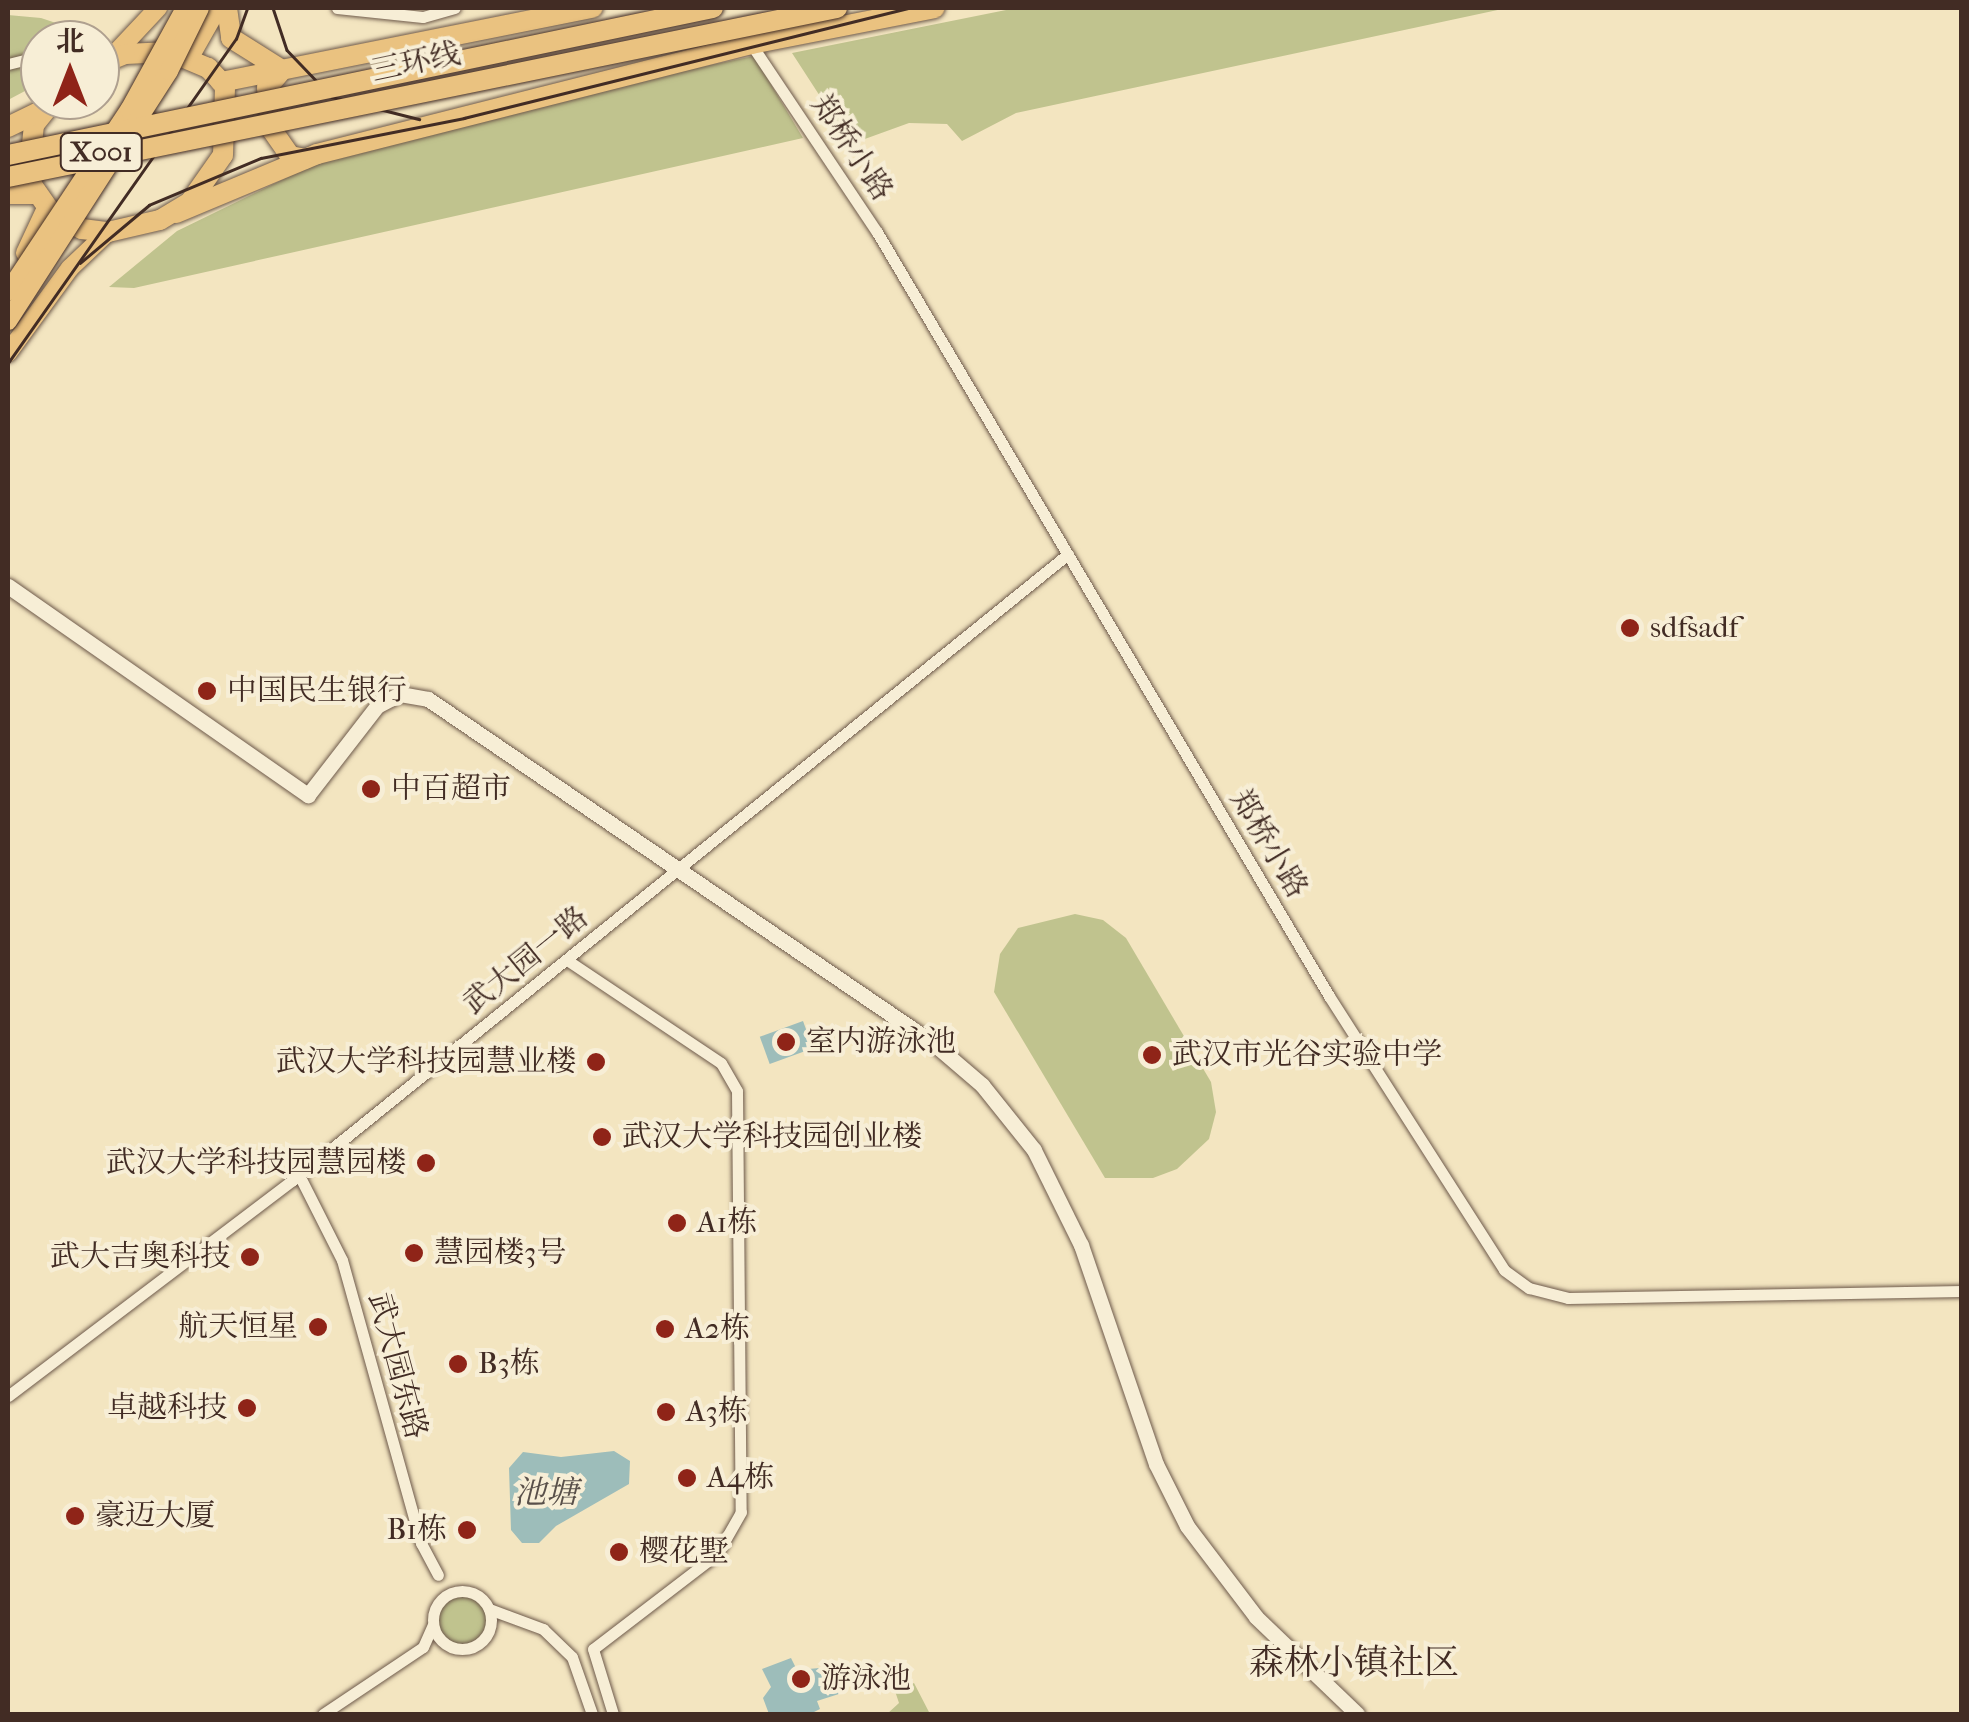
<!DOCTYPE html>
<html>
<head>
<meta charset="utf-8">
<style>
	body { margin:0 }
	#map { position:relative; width:1969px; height:1722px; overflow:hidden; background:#f3e5c0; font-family:"IM FELL French Canon","Noto Serif SC",serif }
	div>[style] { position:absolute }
	.green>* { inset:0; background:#c0c38e }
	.round { border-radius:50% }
	.water>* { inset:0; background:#9dbdba; transform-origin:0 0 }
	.roads { filter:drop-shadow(0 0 2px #6e5a4b) drop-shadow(0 0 2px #6e5a4b) }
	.street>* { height:11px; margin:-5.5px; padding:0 5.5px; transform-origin:5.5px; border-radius:5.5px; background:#f7eed6 }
	.street>.ring { margin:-5.5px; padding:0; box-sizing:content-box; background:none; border:11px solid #f7eed6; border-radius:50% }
	.secondary>* { height:15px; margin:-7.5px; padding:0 7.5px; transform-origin:7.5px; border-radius:7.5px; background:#f7eed6 }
	.primary>* { height:18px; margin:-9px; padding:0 9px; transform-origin:9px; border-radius:9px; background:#eac280 }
	.highway>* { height:20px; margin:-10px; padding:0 10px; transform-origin:10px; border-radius:10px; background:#eac280 }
	.tram>* { height:2.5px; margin:-1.25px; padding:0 1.25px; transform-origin:1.25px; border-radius:1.25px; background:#422c24 }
	.bridges { filter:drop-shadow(0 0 2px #422c24) drop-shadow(0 0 2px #422c24) }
	.primary-bridge>* { height:18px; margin:-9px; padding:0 9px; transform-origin:9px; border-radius:9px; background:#eac280 }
	.highway-bridge>* { height:20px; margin:-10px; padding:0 10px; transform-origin:10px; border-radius:10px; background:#eac280 }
	.dots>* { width:28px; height:28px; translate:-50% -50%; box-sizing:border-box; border:5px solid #f7eed6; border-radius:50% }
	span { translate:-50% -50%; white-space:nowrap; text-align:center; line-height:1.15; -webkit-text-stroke:8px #f7eed6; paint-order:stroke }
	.shield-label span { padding:2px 8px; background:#f7eed6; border:2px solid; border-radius:8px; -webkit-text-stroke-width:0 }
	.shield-label { font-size:28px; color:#422c24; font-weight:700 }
	.street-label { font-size:30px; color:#422c24 }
	.poi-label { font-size:30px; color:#422c24 }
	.left { translate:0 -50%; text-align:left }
	.right { translate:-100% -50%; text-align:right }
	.water-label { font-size:32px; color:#59504a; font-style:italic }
	.quarter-label { font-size:35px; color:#422c24 }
	.frame { position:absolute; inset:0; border:10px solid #422c24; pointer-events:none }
	.north { position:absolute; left:20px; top:20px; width:100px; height:100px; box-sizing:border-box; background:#f7eed6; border:2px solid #afa08f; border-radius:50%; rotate:0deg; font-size:28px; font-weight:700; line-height:40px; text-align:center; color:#422c24 }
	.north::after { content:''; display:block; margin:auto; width:35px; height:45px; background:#8f2418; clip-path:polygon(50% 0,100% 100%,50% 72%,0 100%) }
</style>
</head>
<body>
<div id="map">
	<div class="green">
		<i style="clip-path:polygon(1016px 8px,1507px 8px,1016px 113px,962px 141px,947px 124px,909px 123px,851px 144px,792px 53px)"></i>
		<i style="clip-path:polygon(8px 15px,41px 18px,95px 36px,40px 40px,40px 83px,8px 100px)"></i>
		<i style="clip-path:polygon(754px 56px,803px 138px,134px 288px,109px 287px,177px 231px,294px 174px,311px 148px)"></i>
		<i style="clip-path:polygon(1075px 914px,1103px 920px,1126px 938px,1211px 1082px,1216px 1112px,1209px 1139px,1177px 1169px,1153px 1178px,1105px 1178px,994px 992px,1000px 954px,1018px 928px)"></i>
		<i class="round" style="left:438px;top:1596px;width:48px;height:48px"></i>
		<i style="clip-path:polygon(914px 1683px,930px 1714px,887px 1714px,899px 1703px,895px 1691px)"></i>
	</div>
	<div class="water">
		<i style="left:803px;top:1021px;width:29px;height:46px;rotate:70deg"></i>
		<i style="clip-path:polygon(614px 1451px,630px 1461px,629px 1484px,556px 1526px,539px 1543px,522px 1543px,511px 1530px,509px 1468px,523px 1452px,561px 1457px)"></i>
		<i style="clip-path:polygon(791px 1658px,797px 1670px,831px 1667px,842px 1693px,817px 1701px,820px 1709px,810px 1714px,769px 1714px,763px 1698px,771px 1687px,762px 1669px)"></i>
	</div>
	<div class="roads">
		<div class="street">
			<i style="left:337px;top:8px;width:86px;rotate:6deg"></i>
			<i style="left:423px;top:17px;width:33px;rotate:-16deg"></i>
			<i style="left:751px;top:44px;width:226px;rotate:56.2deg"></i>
			<i style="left:877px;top:232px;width:888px;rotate:59.39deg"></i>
			<i style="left:1329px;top:996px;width:325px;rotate:57.4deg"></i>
			<i style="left:1504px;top:1270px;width:31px;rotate:36deg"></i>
			<i style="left:1529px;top:1288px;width:40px;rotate:14.4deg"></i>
			<i style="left:1568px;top:1298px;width:394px;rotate:-1deg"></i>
			<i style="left:8px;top:64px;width:33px;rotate:-14deg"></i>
			<i style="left:567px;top:960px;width:185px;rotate:33.8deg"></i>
			<i style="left:721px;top:1063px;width:32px;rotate:60deg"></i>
			<i style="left:737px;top:1091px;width:421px;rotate:89.5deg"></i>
			<i style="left:741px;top:1512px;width:48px;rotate:119.7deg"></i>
			<i style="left:717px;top:1554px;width:156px;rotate:142.5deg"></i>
			<i style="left:593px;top:1649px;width:68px;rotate:72.9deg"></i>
			<i style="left:299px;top:1175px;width:95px;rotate:63.2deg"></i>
			<i style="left:342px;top:1260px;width:294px;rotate:74.4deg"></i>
			<i style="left:421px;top:1543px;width:36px;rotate:62deg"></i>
			<i style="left:8px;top:1396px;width:358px;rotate:-37.2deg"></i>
			<i style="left:293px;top:1180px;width:996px;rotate:-38.93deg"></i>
			<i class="ring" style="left:433px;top:1591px;width:47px;height:47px"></i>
			<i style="left:489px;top:1609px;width:58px;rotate:20.3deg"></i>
			<i style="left:543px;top:1629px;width:40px;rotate:44deg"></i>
			<i style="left:572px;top:1657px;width:60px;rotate:70.7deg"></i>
			<i style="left:323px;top:1714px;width:120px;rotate:-33.8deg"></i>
			<i style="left:423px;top:1647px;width:24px;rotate:-66deg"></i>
		</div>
		<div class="secondary">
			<i style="left:8px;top:586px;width:366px;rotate:34.9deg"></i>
			<i style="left:308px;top:795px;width:113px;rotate:-52.2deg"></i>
			<i style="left:377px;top:706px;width:26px;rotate:-28deg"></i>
			<i style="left:400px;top:694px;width:28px;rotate:10deg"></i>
			<i style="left:428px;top:699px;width:611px;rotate:34.26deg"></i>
			<i style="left:933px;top:1043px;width:65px;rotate:40.6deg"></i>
			<i style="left:982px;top:1085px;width:83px;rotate:51.3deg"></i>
			<i style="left:1034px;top:1150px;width:106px;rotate:63.7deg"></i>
			<i style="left:1081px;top:1245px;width:231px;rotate:71.1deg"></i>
			<i style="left:1156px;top:1464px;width:69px;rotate:63.4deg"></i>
			<i style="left:1187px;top:1526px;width:114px;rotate:52.8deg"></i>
			<i style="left:1256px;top:1617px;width:140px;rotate:43.8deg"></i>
		</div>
		<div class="primary">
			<i style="left:190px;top:57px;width:56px;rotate:-60.3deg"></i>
			<i style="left:111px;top:58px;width:69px;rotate:-46.8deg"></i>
			<i style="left:25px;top:253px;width:50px;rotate:-65deg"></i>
			<i style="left:8px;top:353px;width:105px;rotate:-53.9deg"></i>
			<i style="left:70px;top:268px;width:52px;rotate:-43.5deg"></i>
		</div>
		<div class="highway">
			<i style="left:227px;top:8px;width:30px;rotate:82deg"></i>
			<i style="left:231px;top:38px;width:60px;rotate:32.1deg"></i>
			<i style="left:282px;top:70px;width:23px;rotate:130deg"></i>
			<i style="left:267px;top:88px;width:42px;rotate:83.2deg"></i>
			<i style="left:272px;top:130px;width:32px;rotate:55deg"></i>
			<i style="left:290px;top:156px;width:15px;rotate:11deg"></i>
			<i style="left:221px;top:82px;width:379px;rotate:-11.3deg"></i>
			<i style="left:54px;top:100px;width:32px;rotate:129deg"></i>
			<i style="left:34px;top:125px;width:38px;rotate:96deg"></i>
			<i style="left:30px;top:163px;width:22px;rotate:85deg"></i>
			<i style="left:32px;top:185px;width:33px;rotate:55deg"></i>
			<i style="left:51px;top:212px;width:35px;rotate:29deg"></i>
			<i style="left:82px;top:229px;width:26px;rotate:7deg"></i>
			<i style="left:108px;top:232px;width:53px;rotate:-13deg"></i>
			<i style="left:160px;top:220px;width:35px;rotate:-31deg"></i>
			<i style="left:190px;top:202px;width:57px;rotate:-54.9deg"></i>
			<i style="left:223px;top:155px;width:69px;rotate:-88.3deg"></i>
			<i style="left:225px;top:86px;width:25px;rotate:-133deg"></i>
			<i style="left:208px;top:68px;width:41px;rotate:-157.2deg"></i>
			<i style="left:170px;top:52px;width:45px;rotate:177.5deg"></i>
			<i style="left:125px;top:54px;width:27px;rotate:158deg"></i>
			<i style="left:8px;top:127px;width:41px;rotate:-25.9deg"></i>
			<i style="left:8px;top:194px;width:28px"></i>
			<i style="left:176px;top:213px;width:153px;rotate:-22.7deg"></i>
			<i style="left:317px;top:154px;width:448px;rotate:-14.2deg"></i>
			<i style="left:751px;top:44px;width:187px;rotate:-11.1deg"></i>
		</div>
	</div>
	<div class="tram">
		<i style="left:273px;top:8px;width:44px;rotate:71.6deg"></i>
		<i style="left:287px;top:50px;width:65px;rotate:46.2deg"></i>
		<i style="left:332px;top:97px;width:90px;rotate:14.2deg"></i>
		<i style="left:80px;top:263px;width:90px;rotate:-40deg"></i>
		<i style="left:149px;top:205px;width:121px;rotate:-22.8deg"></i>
		<i style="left:261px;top:158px;width:207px;rotate:-11.1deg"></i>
		<i style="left:464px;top:118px;width:459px;rotate:-13.9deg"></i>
		<i style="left:8px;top:363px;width:396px;rotate:-54.9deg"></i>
		<i style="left:236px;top:39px;width:33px;rotate:-70deg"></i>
	</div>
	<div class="bridges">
		<div class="primary-bridge">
			<i style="left:8px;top:292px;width:219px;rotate:-56.4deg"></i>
			<i style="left:129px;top:110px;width:116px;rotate:-61.2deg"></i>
			<i style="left:8px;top:321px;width:297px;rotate:-57.2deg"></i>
			<i style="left:169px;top:71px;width:70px;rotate:-63.8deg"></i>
		</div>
		<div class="highway-bridge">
			<i style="left:8px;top:155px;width:720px;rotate:-11.78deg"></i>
			<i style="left:8px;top:177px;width:846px;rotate:-11.52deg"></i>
		</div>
	</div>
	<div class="dots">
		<i style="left:1630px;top:628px;background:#8f2418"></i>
		<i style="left:207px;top:691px;background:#8f2418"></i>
		<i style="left:371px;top:789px;background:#8f2418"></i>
		<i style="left:786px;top:1042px;background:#8f2418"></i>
		<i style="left:1152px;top:1055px;background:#8f2418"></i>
		<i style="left:596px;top:1062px;background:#8f2418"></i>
		<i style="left:602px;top:1137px;background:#8f2418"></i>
		<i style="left:426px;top:1163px;background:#8f2418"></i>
		<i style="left:677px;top:1223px;background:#8f2418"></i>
		<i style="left:414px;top:1253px;background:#8f2418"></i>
		<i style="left:250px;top:1257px;background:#8f2418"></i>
		<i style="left:318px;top:1327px;background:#8f2418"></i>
		<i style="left:665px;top:1329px;background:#8f2418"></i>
		<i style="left:458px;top:1364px;background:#8f2418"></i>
		<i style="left:247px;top:1408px;background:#8f2418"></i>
		<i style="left:666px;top:1412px;background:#8f2418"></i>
		<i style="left:687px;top:1478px;background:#8f2418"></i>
		<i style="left:75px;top:1516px;background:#8f2418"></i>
		<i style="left:467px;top:1530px;background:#8f2418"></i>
		<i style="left:619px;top:1552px;background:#8f2418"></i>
		<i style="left:801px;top:1679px;background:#8f2418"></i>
	</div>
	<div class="shield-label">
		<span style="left:101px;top:152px">X001</span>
	</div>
	<div class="street-label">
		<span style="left:416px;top:63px;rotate:-12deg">三环线</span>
		<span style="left:851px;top:148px;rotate:56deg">郑桥小路</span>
		<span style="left:1268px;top:844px;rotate:59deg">郑桥小路</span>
		<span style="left:526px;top:961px;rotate:-39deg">武大园一路</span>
		<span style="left:397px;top:1366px;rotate:75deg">武大园东路</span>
	</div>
	<div class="poi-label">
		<span class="left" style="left:1650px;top:628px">sdfsadf</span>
		<span class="left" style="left:227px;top:691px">中国民生银行</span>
		<span class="left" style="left:391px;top:789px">中百超市</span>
		<span class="left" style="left:806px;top:1042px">室内游泳池</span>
		<span class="left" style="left:1172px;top:1055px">武汉市光谷实验中学</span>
		<span class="right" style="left:576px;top:1062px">武汉大学科技园慧业楼</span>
		<span class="left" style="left:622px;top:1137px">武汉大学科技园创业楼</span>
		<span class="right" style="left:406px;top:1163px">武汉大学科技园慧园楼</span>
		<span class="left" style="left:697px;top:1223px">A1栋</span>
		<span class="left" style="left:434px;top:1253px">慧园楼3号</span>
		<span class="right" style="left:230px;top:1257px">武大吉奥科技</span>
		<span class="right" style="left:298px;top:1327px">航天恒星</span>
		<span class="left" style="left:685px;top:1329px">A2栋</span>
		<span class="left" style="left:478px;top:1364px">B3栋</span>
		<span class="right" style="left:227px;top:1408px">卓越科技</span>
		<span class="left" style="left:686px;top:1412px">A3栋</span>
		<span class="left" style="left:707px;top:1478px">A4栋</span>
		<span class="left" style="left:95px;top:1516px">豪迈大厦</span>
		<span class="right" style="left:447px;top:1530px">B1栋</span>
		<span class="left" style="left:639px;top:1552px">樱花墅</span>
		<span class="left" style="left:821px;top:1679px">游泳池</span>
	</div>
	<div class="water-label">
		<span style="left:546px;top:1493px">池塘</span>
	</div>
	<div class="quarter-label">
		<span style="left:1354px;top:1663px">森林小镇社区</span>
	</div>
	<div class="frame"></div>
	<div class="north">北</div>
</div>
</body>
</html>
